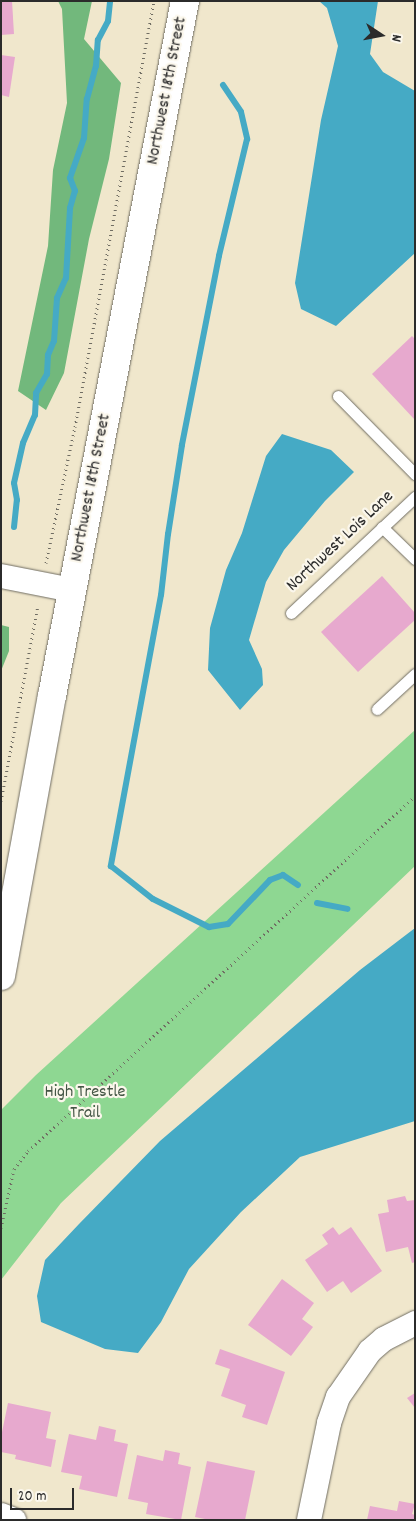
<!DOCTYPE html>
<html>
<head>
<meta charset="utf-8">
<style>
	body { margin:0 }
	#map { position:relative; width:416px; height:1521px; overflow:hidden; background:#f0e7cc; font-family:Dekko,sans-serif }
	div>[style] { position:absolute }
	.green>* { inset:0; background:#8ed792 }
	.forest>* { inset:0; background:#72b87c }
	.water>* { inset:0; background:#45aac5 }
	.stream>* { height:6px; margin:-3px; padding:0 3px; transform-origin:3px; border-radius:3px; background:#45aac5 }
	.building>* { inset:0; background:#e7a9ce }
	.path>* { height:3px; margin-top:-1.5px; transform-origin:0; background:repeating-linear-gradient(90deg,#706d63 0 1px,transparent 0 5px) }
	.roads { filter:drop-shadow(0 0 1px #706d63) drop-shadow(0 0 1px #706d63) }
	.lane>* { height:11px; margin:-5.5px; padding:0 5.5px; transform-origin:5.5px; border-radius:5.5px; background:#fff }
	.street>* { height:24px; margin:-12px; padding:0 12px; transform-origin:12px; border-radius:12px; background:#fff }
	.secondary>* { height:28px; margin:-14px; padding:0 14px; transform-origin:14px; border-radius:14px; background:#fff }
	span { translate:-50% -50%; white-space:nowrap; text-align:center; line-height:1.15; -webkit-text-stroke:4.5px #fbf7ec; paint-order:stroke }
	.street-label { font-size:18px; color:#2b2b2b }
	.park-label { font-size:18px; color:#445645 }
	.frame { position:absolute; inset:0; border:2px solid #2b2b2b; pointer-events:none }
	.north { position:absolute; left:356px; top:10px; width:50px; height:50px; -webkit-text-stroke:4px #fbf7ec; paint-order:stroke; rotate:101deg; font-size:14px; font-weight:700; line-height:20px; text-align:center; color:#2b2b2b }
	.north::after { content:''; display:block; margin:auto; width:18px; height:22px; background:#2b2b2b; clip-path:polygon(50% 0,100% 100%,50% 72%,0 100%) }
	.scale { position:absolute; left:10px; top:1488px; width:64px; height:22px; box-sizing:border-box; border:2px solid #2b2b2b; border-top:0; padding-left:6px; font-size:15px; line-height:18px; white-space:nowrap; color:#2b2b2b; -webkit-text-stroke:4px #fbf7ec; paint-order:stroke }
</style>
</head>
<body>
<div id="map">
	<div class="green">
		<i style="clip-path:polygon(415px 730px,415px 866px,61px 1203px,1px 1280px,1px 1110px,36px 1075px)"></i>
	</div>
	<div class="forest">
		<i style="clip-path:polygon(58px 1px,92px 1px,84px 39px,121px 83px,109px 159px,89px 239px,64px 373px,46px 410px,18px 391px,48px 246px,53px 170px,67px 103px,62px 9px)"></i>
		<i style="clip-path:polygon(1px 625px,9px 627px,9px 651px,1px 671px)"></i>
	</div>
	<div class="water">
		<i style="clip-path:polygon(319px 1px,378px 1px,370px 54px,383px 72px,415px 91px,415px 253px,336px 326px,301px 309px,295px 283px,321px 120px,338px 46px,327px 8px)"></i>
		<i style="clip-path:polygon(282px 434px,331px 450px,354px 472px,325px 501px,284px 550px,266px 582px,249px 640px,262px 669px,263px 685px,240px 710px,208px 670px,210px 628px,226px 570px,242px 533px,266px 456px)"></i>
		<i style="clip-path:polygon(415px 928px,415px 1121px,300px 1157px,241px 1212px,189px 1269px,161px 1322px,138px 1353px,105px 1349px,41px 1322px,37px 1296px,45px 1260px,79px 1224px,160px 1141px,360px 970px)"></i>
	</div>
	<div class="stream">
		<i style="left:223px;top:85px;width:32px;rotate:56deg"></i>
		<i style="left:241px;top:112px;width:28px;rotate:77deg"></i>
		<i style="left:247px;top:139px;width:120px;rotate:103.5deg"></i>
		<i style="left:219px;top:256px;width:193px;rotate:101.1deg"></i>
		<i style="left:182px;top:445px;width:90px;rotate:98.9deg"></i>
		<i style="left:168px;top:534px;width:61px;rotate:96.5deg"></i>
		<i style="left:161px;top:595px;width:276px;rotate:100.5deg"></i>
		<i style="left:111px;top:866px;width:53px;rotate:38.2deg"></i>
		<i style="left:153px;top:899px;width:63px;rotate:26.6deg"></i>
		<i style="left:209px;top:927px;width:19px;rotate:-9deg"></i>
		<i style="left:228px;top:924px;width:61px;rotate:-46.3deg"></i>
		<i style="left:270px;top:880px;width:14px;rotate:-21deg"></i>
		<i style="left:283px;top:875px;width:18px;rotate:34deg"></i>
		<i style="left:14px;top:527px;width:27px;rotate:-84deg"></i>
		<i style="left:17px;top:500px;width:17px;rotate:-100deg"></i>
		<i style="left:14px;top:483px;width:41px;rotate:-77.3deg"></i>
		<i style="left:23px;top:443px;width:30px;rotate:-67deg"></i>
		<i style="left:35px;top:415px;width:22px;rotate:-87deg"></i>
		<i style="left:36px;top:393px;width:22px;rotate:-60deg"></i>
		<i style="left:47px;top:374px;width:19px;rotate:-87deg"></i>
		<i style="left:48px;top:355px;width:15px;rotate:-67deg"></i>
		<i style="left:54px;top:341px;width:43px;rotate:-86deg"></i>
		<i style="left:57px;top:298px;width:22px;rotate:-66deg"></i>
		<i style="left:66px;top:278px;width:70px;rotate:-86.7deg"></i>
		<i style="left:70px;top:208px;width:18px;rotate:-74deg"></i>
		<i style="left:75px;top:191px;width:14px;rotate:-111deg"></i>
		<i style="left:70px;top:178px;width:42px;rotate:-70.7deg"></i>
		<i style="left:84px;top:138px;width:39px;rotate:-86deg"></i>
		<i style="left:87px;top:99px;width:34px;rotate:-75deg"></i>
		<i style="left:96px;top:66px;width:26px;rotate:-86deg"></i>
		<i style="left:98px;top:40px;width:21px;rotate:-62deg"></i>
		<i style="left:108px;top:21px;width:20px;rotate:-84deg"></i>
		<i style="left:317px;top:903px;width:31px;rotate:11deg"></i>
	</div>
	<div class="building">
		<i style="clip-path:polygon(1px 1px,12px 1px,14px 34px,1px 35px)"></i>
		<i style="clip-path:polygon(1px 55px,15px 57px,9px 97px,1px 95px)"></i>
		<i style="clip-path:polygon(412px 336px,415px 339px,415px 420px,372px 374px)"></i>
		<i style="clip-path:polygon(382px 576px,415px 613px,415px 620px,358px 672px,321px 632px)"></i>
		<i style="clip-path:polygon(405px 1196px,407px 1201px,415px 1200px,415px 1262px,412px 1263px,408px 1247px,386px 1252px,378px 1214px,389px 1212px,387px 1200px)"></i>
		<i style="clip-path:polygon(333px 1227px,339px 1235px,351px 1227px,382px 1271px,351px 1293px,343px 1281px,327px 1292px,305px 1260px,328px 1244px,322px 1235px)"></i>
		<i style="clip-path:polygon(282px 1279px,314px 1303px,302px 1319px,313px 1327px,291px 1356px,248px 1325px)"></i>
		<i style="clip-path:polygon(220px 1349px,285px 1372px,267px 1425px,242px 1417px,246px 1405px,221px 1396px,230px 1369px,215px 1364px)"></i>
		<i style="clip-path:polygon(415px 1393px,415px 1408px,407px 1398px)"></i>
		<i style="clip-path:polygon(8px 1403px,51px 1412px,46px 1438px,56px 1440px,51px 1467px,15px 1459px,16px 1455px,1px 1452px,1px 1437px)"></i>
		<i style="clip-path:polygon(99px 1426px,116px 1430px,114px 1441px,128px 1444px,117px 1497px,79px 1489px,82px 1476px,61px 1472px,69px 1434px,96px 1440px)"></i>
		<i style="clip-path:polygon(165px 1450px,180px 1453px,178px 1464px,191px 1467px,181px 1520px,146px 1514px,148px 1503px,128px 1499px,137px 1455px,163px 1461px)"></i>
		<i style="clip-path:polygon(207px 1461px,255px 1471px,245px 1520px,210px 1520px,195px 1517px)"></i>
		<i style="clip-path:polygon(399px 1501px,415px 1504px,412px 1514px,415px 1515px,415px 1520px,367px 1520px,370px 1506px,397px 1511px)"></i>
	</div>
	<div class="path">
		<i style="left:46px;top:563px;width:139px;rotate:-78deg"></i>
		<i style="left:75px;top:427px;width:433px;rotate:-79.5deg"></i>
		<i style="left:1px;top:801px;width:198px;rotate:-79.3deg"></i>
		<i style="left:1px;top:1228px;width:60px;rotate:-77.6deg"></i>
		<i style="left:14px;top:1169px;width:23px;rotate:-52deg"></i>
		<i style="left:28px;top:1151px;width:525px;rotate:-42.53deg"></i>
	</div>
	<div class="roads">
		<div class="lane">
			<i style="left:338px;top:396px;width:110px;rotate:45.4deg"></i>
			<i style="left:382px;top:527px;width:46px;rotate:44.1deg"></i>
			<i style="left:291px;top:613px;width:170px;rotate:-43.1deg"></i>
			<i style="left:377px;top:709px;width:52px;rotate:-42.6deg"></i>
		</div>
		<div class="street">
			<i style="left:1px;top:576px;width:72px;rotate:11.2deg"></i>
			<i style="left:1px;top:1515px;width:14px;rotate:21deg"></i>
			<i style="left:309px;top:1520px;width:99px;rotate:-78.3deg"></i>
			<i style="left:329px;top:1423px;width:28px;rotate:-71deg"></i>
			<i style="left:338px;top:1397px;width:56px;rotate:-55.2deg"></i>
			<i style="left:370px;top:1351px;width:18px;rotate:-41deg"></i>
			<i style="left:384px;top:1339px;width:35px;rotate:-27deg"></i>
		</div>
		<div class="secondary">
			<i style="left:1px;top:976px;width:285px;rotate:-79.7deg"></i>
			<i style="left:52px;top:696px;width:708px;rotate:-79.17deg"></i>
		</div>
	</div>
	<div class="street-label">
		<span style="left:168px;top:91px;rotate:-79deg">Northwest 18th Street</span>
		<span style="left:92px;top:488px;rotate:-79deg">Northwest 18th Street</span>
		<span style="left:341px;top:542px;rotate:-43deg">Northwest Lois Lane</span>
	</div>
	<div class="park-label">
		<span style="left:85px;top:1104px">High Trestle<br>Trail</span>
	</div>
	<div class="frame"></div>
	<div class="north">N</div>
	<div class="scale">20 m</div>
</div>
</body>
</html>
